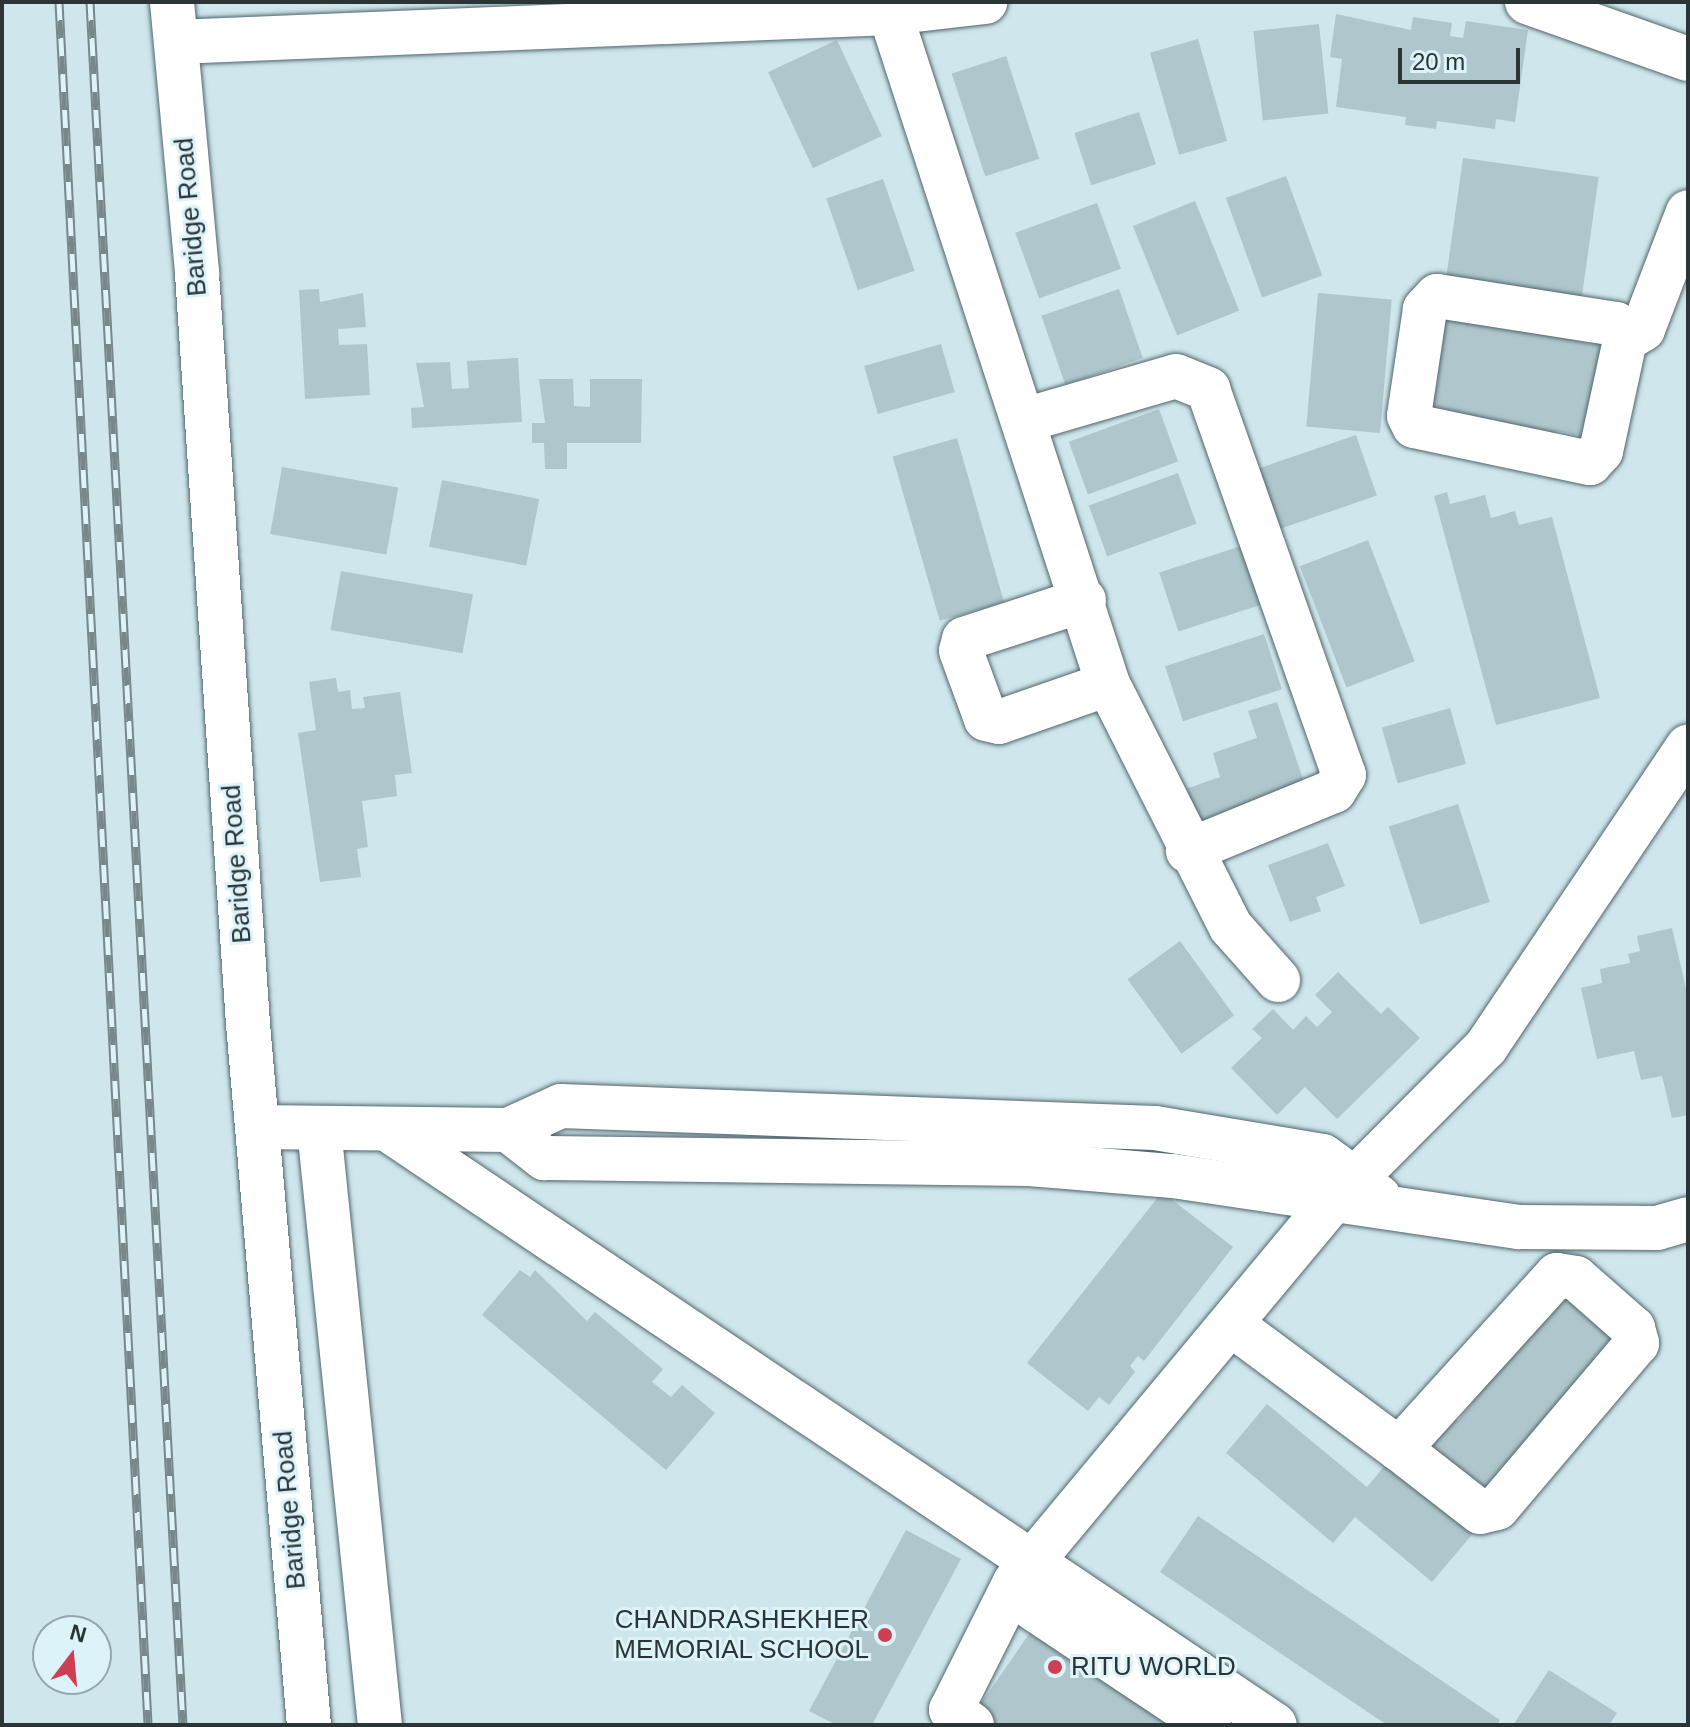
<!DOCTYPE html>
<html>
<head>
<meta charset="utf-8">
<style>
	body { margin:0 }
	#map { position:relative; width:1690px; height:1727px; overflow:hidden; background:#cee6ec; font-family:Helvetica,sans-serif }
	div>[style] { position:absolute }
	.building>* { inset:0; background:#afc7cc; transform-origin:0 0 }
	.roads { filter:drop-shadow(0 0 2px #51666b) drop-shadow(0 0 2px #51666b) }
	.minor>* { height:44px; margin:-22px; padding:0 22px; transform-origin:22px; border-radius:22px; background:#fff }
	.rail>* { height:9px; margin-top:-4.5px; transform-origin:0; background:repeating-linear-gradient(90deg,#dbf3f9 0 18px,#77878b 0 36px); box-sizing:border-box; border-block:2px solid #77878b }
	.dots>* { width:22px; height:22px; translate:-50% -50%; box-sizing:border-box; border:4px solid #dbf3f9; border-radius:50% }
	span { translate:-50% -50%; white-space:nowrap; text-align:center; line-height:1.15; -webkit-text-stroke:6px #dbf3f9; paint-order:stroke }
	.street-label { font-size:26px; color:#2b3436 }
	.poi-label { font-size:26px; color:#2b3436 }
	.right { translate:-100% -50%; text-align:right }
	.left { translate:0 -50%; text-align:left }
	.frame { position:absolute; inset:0; border:4px solid #2b3436; pointer-events:none }
	.north { position:absolute; left:32px; top:1615px; width:80px; height:80px; box-sizing:border-box; background:#dbf3f9; border:2px solid #95a7ab; border-radius:50%; rotate:16deg; font-size:22px; font-weight:700; line-height:32px; text-align:center; color:#2b3436 }
	.north::after { content:''; display:block; margin:auto; width:28px; height:36px; background:#cf3f53; clip-path:polygon(50% 0,100% 100%,50% 72%,0 100%) }
	.scale { position:absolute; left:1398px; top:48px; width:122px; height:36px; box-sizing:border-box; border:4px solid #2b3436; border-top:0; padding-left:10px; font-size:24px; line-height:28px; white-space:nowrap; color:#2b3436; -webkit-text-stroke:6px #dbf3f9; paint-order:stroke }
</style>
</head>
<body>
<div id="map">
	<div class="building">
		<i style="clip-path:polygon(1336px 14px,1411px 30px,1413px 17px,1452px 23px,1450px 36px,1463px 38px,1466px 21px,1528px 30px,1515px 122px,1496px 119px,1495px 129px,1437px 121px,1436px 129px,1405px 125px,1406px 117px,1336px 107px,1342px 59px,1330px 57px)"></i>
		<i style="left:1319px;top:24px;width:90px;height:66px;rotate:84deg"></i>
		<i style="left:1198px;top:39px;width:106px;height:50px;rotate:74deg"></i>
		<i style="left:837px;top:40px;width:106px;height:76px;rotate:65deg"></i>
		<i style="left:1006px;top:56px;width:108px;height:57px;rotate:72deg"></i>
		<i style="left:1139px;top:112px;width:55px;height:68px;rotate:72deg"></i>
		<i style="left:1463px;top:158px;width:137px;height:130px;rotate:8deg"></i>
		<i style="left:1286px;top:176px;width:106px;height:64px;rotate:70deg"></i>
		<i style="left:883px;top:179px;width:97px;height:60px;rotate:71deg"></i>
		<i style="left:1195px;top:201px;width:118px;height:67px;rotate:68deg"></i>
		<i style="left:1097px;top:203px;width:70px;height:87px;rotate:70deg"></i>
		<i style="clip-path:polygon(319px 289px,320px 302px,363px 293px,366px 327px,338px 329px,339px 345px,367px 344px,370px 395px,305px 399px,299px 290px)"></i>
		<i style="left:1119px;top:289px;width:73px;height:82px;rotate:71deg"></i>
		<i style="left:1318px;top:293px;width:74px;height:134px;rotate:5deg"></i>
		<i style="clip-path:polygon(1435px 310px,1591px 344px,1595px 328px,1618px 332px,1594px 452px,1576px 451px,1579px 435px,1557px 431px,1554px 446px,1421px 414px)"></i>
		<i style="left:941px;top:344px;width:50px;height:80px;rotate:74deg"></i>
		<i style="clip-path:polygon(518px 358px,522px 422px,412px 428px,411px 408px,424px 407px,416px 363px,450px 362px,452px 389px,469px 388px,467px 361px)"></i>
		<i style="clip-path:polygon(539px 379px,573px 379px,574px 406px,590px 407px,590px 379px,642px 379px,641px 443px,567px 443px,567px 469px,545px 469px,544px 443px,532px 443px,532px 423px,545px 423px)"></i>
		<i style="left:1159px;top:409px;width:56px;height:96px;rotate:70deg"></i>
		<i style="left:1356px;top:435px;width:64px;height:108px;rotate:71deg"></i>
		<i style="left:957px;top:438px;width:171px;height:67px;rotate:74deg"></i>
		<i style="left:282px;top:467px;width:118px;height:68px;rotate:10deg"></i>
		<i style="left:1178px;top:473px;width:54px;height:95px;rotate:70deg"></i>
		<i style="left:442px;top:480px;width:99px;height:68px;rotate:11deg"></i>
		<i style="clip-path:polygon(1447px 492px,1450px 504px,1485px 495px,1491px 518px,1515px 511px,1519px 525px,1552px 517px,1600px 698px,1496px 725px,1434px 496px)"></i>
		<i style="left:1368px;top:540px;width:130px;height:73px;rotate:69deg"></i>
		<i style="left:1241px;top:546px;width:62px;height:86px;rotate:72deg"></i>
		<i style="left:341px;top:571px;width:134px;height:60px;rotate:10deg"></i>
		<i style="left:1264px;top:634px;width:58px;height:104px;rotate:72deg"></i>
		<i style="clip-path:polygon(336px 678px,338px 692px,350px 690px,352px 709px,365px 708px,363px 697px,400px 692px,412px 773px,395px 775px,397px 796px,362px 801px,368px 847px,357px 849px,361px 877px,320px 882px,298px 733px,316px 730px,309px 682px)"></i>
		<i style="clip-path:polygon(1277px 702px,1307px 791px,1186px 830px,1174px 793px,1220px 777px,1213px 753px,1257px 738px,1248px 711px)"></i>
		<i style="left:1450px;top:708px;width:58px;height:71px;rotate:74deg"></i>
		<i style="left:1458px;top:804px;width:103px;height:73px;rotate:72deg"></i>
		<i style="clip-path:polygon(1328px 843px,1345px 886px,1316px 897px,1321px 911px,1290px 922px,1268px 865px)"></i>
		<i style="clip-path:polygon(1672px 928px,1688px 997px,1688px 1115px,1672px 1118px,1662px 1076px,1641px 1080px,1634px 1051px,1597px 1059px,1581px 988px,1602px 983px,1600px 969px,1630px 963px,1628px 954px,1640px 951px,1637px 936px)"></i>
		<i style="left:1180px;top:941px;width:92px;height:65px;rotate:54deg"></i>
		<i style="clip-path:polygon(1338px 972px,1381px 1014px,1388px 1007px,1420px 1038px,1337px 1119px,1305px 1087px,1277px 1115px,1231px 1068px,1262px 1038px,1252px 1029px,1273px 1009px,1293px 1030px,1306px 1016px,1317px 1027px,1332px 1012px,1315px 995px)"></i>
		<i style="clip-path:polygon(1162px 1192px,1233px 1247px,1144px 1361px,1138px 1356px,1130px 1366px,1135px 1372px,1109px 1405px,1099px 1397px,1088px 1411px,1027px 1363px)"></i>
		<i style="clip-path:polygon(520px 1270px,530px 1277px,535px 1270px,587px 1321px,595px 1312px,663px 1369px,652px 1382px,671px 1397px,682px 1385px,715px 1413px,666px 1470px,482px 1315px)"></i>
		<i style="clip-path:polygon(1567px 1285px,1629px 1334px,1488px 1505px,1415px 1449px,1446px 1412px,1458px 1421px,1476px 1398px,1468px 1392px)"></i>
		<i style="clip-path:polygon(1267px 1404px,1367px 1487px,1391px 1458px,1476px 1530px,1432px 1582px,1355px 1517px,1333px 1543px,1226px 1453px)"></i>
		<i style="clip-path:polygon(1198px 1516px,1500px 1720px,1497px 1725px,1387px 1725px,1160px 1572px)"></i>
		<i style="clip-path:polygon(906px 1530px,961px 1559px,872px 1725px,836px 1725px,809px 1711px)"></i>
		<i style="clip-path:polygon(1038px 1621px,1187px 1725px,993px 1725px,975px 1712px)"></i>
		<i style="clip-path:polygon(1549px 1670px,1617px 1713px,1609px 1725px,1513px 1725px)"></i>
	</div>
	<div class="roads">
		<div class="minor">
			<i style="left:172px;top:2px;width:273px;rotate:84.7deg"></i>
			<i style="left:197px;top:274px;width:752px;rotate:86.11deg"></i>
			<i style="left:248px;top:1024px;width:704px;rotate:85.03deg"></i>
			<i style="left:893px;top:2px;width:11px;rotate:105deg"></i>
			<i style="left:890px;top:13px;width:706px;rotate:72deg"></i>
			<i style="left:1108px;top:684px;width:272px;rotate:63.2deg"></i>
			<i style="left:1231px;top:927px;width:71px;rotate:48.4deg"></i>
			<i style="left:1527px;top:2px;width:171px;rotate:19.5deg"></i>
			<i style="left:176px;top:42px;width:715px;rotate:-2.33deg"></i>
			<i style="left:890px;top:13px;width:96px;rotate:-6.6deg"></i>
			<i style="left:1625px;top:340px;width:18px;rotate:-119deg"></i>
			<i style="left:1616px;top:324px;width:181px;rotate:-171.1deg"></i>
			<i style="left:1437px;top:296px;width:18px;rotate:133deg"></i>
			<i style="left:1425px;top:309px;width:108px;rotate:98.5deg"></i>
			<i style="left:1409px;top:416px;width:11px;rotate:63deg"></i>
			<i style="left:1414px;top:426px;width:180px;rotate:11.9deg"></i>
			<i style="left:1590px;top:463px;width:16px;rotate:-47deg"></i>
			<i style="left:1601px;top:451px;width:114px;rotate:-77.8deg"></i>
			<i style="left:1625px;top:340px;width:21px;rotate:-31deg"></i>
			<i style="left:1643px;top:329px;width:125px;rotate:-69deg"></i>
			<i style="left:1025px;top:420px;width:157px;rotate:-16.2deg"></i>
			<i style="left:1176px;top:376px;width:35px;rotate:22deg"></i>
			<i style="left:1208px;top:389px;width:409px;rotate:70.6deg"></i>
			<i style="left:1344px;top:775px;width:19px;rotate:122deg"></i>
			<i style="left:1334px;top:791px;width:158px;rotate:157.7deg"></i>
			<i style="left:1084px;top:600px;width:126px;rotate:162deg"></i>
			<i style="left:964px;top:639px;width:12px;rotate:104deg"></i>
			<i style="left:961px;top:651px;width:72px;rotate:69.8deg"></i>
			<i style="left:986px;top:719px;width:13px;rotate:13deg"></i>
			<i style="left:999px;top:722px;width:115px;rotate:-19.2deg"></i>
			<i style="left:257px;top:1127px;width:251px;rotate:0.7deg"></i>
			<i style="left:508px;top:1130px;width:58px;rotate:-24.4deg"></i>
			<i style="left:561px;top:1106px;width:594px;rotate:2.12deg"></i>
			<i style="left:1155px;top:1128px;width:170px;rotate:9.5deg"></i>
			<i style="left:1323px;top:1156px;width:69px;rotate:36.2deg"></i>
			<i style="left:319px;top:1128px;width:600px;rotate:84.17deg"></i>
			<i style="left:387px;top:1129px;width:1069px;rotate:33.87deg"></i>
			<i style="left:508px;top:1130px;width:46px;rotate:37.9deg"></i>
			<i style="left:544px;top:1158px;width:485px;rotate:0.7deg"></i>
			<i style="left:1029px;top:1164px;width:144px;rotate:4.8deg"></i>
			<i style="left:1173px;top:1176px;width:350px;rotate:8.4deg"></i>
			<i style="left:1519px;top:1227px;width:138px;rotate:0.4deg"></i>
			<i style="left:1657px;top:1228px;width:32px;rotate:-16deg"></i>
			<i style="left:1232px;top:1325px;width:208px;rotate:36.6deg"></i>
			<i style="left:1399px;top:1449px;width:235px;rotate:-47.8deg"></i>
			<i style="left:1557px;top:1275px;width:19px;rotate:9deg"></i>
			<i style="left:1576px;top:1278px;width:76px;rotate:41.3deg"></i>
			<i style="left:1633px;top:1328px;width:16px;rotate:75deg"></i>
			<i style="left:1637px;top:1343px;width:216px;rotate:130.3deg"></i>
			<i style="left:1497px;top:1508px;width:17px;rotate:167deg"></i>
			<i style="left:1480px;top:1512px;width:103px;rotate:-142.1deg"></i>
			<i style="left:1010px;top:1593px;width:239px;rotate:33.6deg"></i>
			<i style="left:972px;top:1725px;width:26px;rotate:-144deg"></i>
			<i style="left:951px;top:1710px;width:143px;rotate:-63.4deg"></i>
			<i style="left:1015px;top:1582px;width:496px;rotate:-50.2deg"></i>
			<i style="left:1333px;top:1201px;width:217px;rotate:-45.2deg"></i>
			<i style="left:1486px;top:1047px;width:362px;rotate:-56.1deg"></i>
		</div>
	</div>
	<div class="rail">
		<i style="left:59px;top:2px;width:1725px;rotate:87.04deg"></i>
		<i style="left:90px;top:2px;width:1726px;rotate:86.91deg"></i>
	</div>
	<div class="dots">
		<i style="left:885px;top:1635px;background:#cf3f53"></i>
		<i style="left:1055px;top:1667px;background:#cf3f53"></i>
	</div>
	<div class="street-label">
		<span style="left:191px;top:217px;rotate:-95deg">Baridge Road</span>
		<span style="left:237px;top:864px;rotate:-94deg">Baridge Road</span>
		<span style="left:290px;top:1510px;rotate:-95deg">Baridge Road</span>
	</div>
	<div class="poi-label">
		<span class="right" style="left:869px;top:1635px">CHANDRASHEKHER<br>MEMORIAL SCHOOL</span>
		<span class="left" style="left:1071px;top:1667px">RITU WORLD</span>
	</div>
	<div class="frame"></div>
	<div class="north">N</div>
	<div class="scale">20 m</div>
</div>
</body>
</html>
